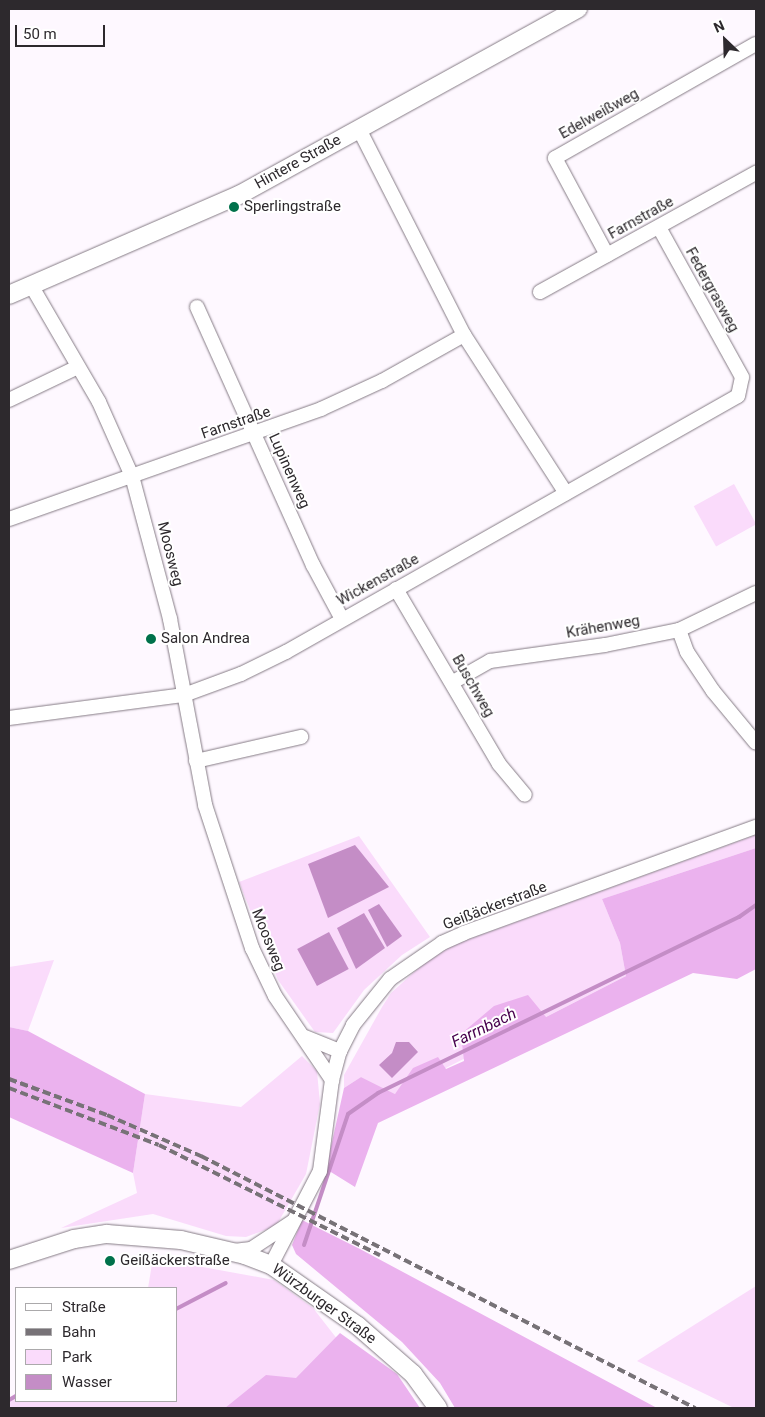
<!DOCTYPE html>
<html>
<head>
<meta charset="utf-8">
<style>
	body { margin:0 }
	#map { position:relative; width:765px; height:1417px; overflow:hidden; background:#fef8ff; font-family:Roboto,sans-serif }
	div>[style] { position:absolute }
	.green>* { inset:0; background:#fadbfb; transform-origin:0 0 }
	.forest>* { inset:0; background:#ebb2ee }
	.water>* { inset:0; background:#c48dc6; transform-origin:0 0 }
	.stream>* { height:4px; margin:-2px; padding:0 2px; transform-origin:2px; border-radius:2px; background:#c48dc6 }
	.roads { filter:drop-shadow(0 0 1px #857b85) drop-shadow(0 0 1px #857b85) }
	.minor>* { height:14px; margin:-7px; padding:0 7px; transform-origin:7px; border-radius:7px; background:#fff }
	.tertiary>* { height:18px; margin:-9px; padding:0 9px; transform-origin:9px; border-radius:9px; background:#fff }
	.rail>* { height:4px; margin-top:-2px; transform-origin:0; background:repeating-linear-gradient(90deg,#777277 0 8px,transparent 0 12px) }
	.dots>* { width:14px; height:14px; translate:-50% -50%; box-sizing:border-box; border:2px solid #fff; border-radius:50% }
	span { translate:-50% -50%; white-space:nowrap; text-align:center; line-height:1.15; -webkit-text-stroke:4px #fff; paint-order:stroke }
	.street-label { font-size:15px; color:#2d292d }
	.poi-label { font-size:15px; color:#2d292d }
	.left { translate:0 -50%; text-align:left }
	.water-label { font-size:16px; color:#47014d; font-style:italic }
	.frame { position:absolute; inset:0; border:10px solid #2d292d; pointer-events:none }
	.legend { position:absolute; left:15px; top:1287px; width:162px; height:115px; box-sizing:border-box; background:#fff; border:1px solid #aba9ab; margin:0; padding:6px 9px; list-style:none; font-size:15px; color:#2d292d }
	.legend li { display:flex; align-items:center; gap:10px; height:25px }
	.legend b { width:25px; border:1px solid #aba9ab }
	.north { position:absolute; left:700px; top:15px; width:50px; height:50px; -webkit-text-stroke:4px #fff; paint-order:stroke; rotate:336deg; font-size:14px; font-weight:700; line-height:20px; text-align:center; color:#2d292d }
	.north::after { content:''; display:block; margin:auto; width:18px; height:22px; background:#2d292d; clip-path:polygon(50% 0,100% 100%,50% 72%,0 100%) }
	.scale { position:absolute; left:15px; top:25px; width:90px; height:22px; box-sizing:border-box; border:2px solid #2d292d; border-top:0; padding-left:6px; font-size:15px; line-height:18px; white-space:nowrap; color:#2d292d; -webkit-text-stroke:4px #fff; paint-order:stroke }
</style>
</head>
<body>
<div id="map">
	<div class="green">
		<i style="left:734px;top:484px;width:46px;height:46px;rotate:61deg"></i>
		<i style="clip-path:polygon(756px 835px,756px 848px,602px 899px,620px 943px,626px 976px,395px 1094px,361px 1077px,344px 1088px,344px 1075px,382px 1007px,391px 993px,422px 965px,453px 945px)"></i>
		<i style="clip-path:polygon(359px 836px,430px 937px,402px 955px,364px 990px,333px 1033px,315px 1032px,278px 980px,239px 882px)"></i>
		<i style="clip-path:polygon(54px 960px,28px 1031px,9px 1027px,9px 967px)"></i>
		<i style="clip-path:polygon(302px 1056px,317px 1071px,320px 1104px,306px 1174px,276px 1226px,246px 1237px,226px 1236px,153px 1214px,61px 1228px,137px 1193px,133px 1173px,145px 1094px,241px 1107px)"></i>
		<i style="clip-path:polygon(153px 1258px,274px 1280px,313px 1308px,391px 1408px,9px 1408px,9px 1398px,16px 1393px,16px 1401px,176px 1401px,176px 1288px,148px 1288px)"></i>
		<i style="clip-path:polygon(756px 1286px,756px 1408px,734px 1408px,637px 1361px)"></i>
	</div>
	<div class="forest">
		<i style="clip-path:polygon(756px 848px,756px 969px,737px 979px,693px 973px,378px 1123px,355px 1187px,326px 1169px,344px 1088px,361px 1077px,395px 1094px,413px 1068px,438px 1057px,446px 1069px,464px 1061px,461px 1034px,494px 1006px,528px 995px,546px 1017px,626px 976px,620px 943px,602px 899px)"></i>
		<i style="clip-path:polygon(9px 1027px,28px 1031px,145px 1094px,133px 1173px,9px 1117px)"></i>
		<i style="clip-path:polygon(302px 1220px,360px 1249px,657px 1408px,455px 1408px,440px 1383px,402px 1342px,296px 1254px,292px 1245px)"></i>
		<i style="clip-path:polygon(340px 1333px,397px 1374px,420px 1408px,225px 1408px,266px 1375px,296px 1378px)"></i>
	</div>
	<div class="water">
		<i style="clip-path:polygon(355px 845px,389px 887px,328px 918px,308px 864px)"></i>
		<i style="clip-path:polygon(379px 904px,402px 936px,387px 947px,368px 910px)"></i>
		<i style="clip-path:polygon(364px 913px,385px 948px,356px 969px,337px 928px)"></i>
		<i style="left:329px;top:932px;width:42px;height:36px;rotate:62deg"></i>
		<i style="clip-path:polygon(396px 1042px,409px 1042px,418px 1052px,392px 1078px,379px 1065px,392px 1053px)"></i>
	</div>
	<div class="stream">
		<i style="left:304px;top:1245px;width:138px;rotate:-71.4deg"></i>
		<i style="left:348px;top:1114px;width:37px;rotate:-35deg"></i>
		<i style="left:378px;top:1093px;width:402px;rotate:-26deg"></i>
		<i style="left:739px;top:917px;width:21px;rotate:-35deg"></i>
		<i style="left:176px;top:1309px;width:56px;rotate:-27.5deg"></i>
		<i style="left:9px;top:1400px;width:8px;rotate:-30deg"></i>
	</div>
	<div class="roads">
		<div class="minor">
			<i style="left:359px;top:129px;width:231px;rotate:63deg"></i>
			<i style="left:464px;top:335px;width:188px;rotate:57.2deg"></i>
			<i style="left:607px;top:255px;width:110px;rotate:-118.2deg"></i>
			<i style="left:555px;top:158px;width:231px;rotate:-29.6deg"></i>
			<i style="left:31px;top:285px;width:135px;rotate:59.8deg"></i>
			<i style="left:99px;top:402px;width:81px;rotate:66deg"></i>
			<i style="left:132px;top:476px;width:148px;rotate:75.1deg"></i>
			<i style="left:170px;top:619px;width:189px;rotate:79.3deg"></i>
			<i style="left:205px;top:805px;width:151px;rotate:71.8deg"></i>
			<i style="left:252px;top:948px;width:53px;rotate:64.4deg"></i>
			<i style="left:275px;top:996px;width:102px;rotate:55.8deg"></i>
			<i style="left:540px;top:292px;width:247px;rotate:-28.9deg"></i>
			<i style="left:197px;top:307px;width:283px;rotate:65.8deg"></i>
			<i style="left:313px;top:565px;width:61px;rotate:61.8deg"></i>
			<i style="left:9px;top:400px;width:76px;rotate:-25.6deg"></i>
			<i style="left:9px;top:519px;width:331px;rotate:-19.4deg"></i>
			<i style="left:321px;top:409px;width:67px;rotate:-24.7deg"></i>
			<i style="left:382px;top:381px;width:94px;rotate:-29.3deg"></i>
			<i style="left:396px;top:589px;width:203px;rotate:59.5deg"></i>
			<i style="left:499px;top:764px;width:40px;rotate:50deg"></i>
			<i style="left:679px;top:630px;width:23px;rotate:70deg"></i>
			<i style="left:687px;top:652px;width:47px;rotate:56.3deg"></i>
			<i style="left:713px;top:691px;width:67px;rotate:50.4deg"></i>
			<i style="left:453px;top:682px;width:43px;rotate:-29.6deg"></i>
			<i style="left:490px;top:661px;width:116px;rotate:-7.9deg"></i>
			<i style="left:605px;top:645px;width:76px;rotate:-11.5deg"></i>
			<i style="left:679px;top:630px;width:85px;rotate:-25.7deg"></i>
			<i style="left:9px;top:718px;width:177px;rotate:-7.5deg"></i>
			<i style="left:184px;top:695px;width:61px;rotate:-20.2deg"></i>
			<i style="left:241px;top:674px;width:50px;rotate:-26.1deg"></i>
			<i style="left:286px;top:652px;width:519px;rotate:-29.53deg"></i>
			<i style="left:738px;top:396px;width:19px;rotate:-78deg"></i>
			<i style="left:742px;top:377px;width:171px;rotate:-119deg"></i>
			<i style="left:196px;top:761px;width:108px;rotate:-12.9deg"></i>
			<i style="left:305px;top:1037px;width:38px;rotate:22deg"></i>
			<i style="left:234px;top:1251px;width:17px;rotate:-7deg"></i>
			<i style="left:251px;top:1249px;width:49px;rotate:-33.4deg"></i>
			<i style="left:271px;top:1265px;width:106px;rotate:-62.5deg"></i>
			<i style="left:320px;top:1171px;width:92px;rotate:-82.5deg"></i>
			<i style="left:332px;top:1080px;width:30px;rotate:-75deg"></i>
			<i style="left:340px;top:1051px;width:29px;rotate:-63deg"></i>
			<i style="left:353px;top:1025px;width:59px;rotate:-51.2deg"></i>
			<i style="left:390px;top:979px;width:63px;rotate:-34.7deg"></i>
			<i style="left:442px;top:943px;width:24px;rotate:-24deg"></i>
			<i style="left:464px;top:933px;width:311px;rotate:-20deg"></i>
		</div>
		<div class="tertiary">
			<i style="left:9px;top:295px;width:251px;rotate:-23.5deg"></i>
			<i style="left:239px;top:195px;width:387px;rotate:-28.8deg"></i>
			<i style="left:9px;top:1260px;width:68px;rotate:-17.9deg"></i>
			<i style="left:74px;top:1239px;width:33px;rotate:-9deg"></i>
			<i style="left:107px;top:1234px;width:74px;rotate:4.6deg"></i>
			<i style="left:181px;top:1240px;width:66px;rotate:13.2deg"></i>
			<i style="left:245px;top:1255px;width:28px;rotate:21deg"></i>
			<i style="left:271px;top:1265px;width:106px;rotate:35deg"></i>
			<i style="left:358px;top:1326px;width:73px;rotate:41.1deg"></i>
			<i style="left:413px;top:1374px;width:42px;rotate:53.7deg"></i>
		</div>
	</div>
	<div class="rail">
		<i style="left:9px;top:1079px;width:104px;rotate:20.2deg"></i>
		<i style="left:107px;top:1115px;width:103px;rotate:23.6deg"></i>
		<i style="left:201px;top:1156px;width:555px;rotate:27.03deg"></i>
		<i style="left:9px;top:1088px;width:160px;rotate:20.8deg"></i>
		<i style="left:159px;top:1145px;width:247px;rotate:26.5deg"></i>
	</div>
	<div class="dots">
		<i style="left:234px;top:207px;background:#00714b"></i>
		<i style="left:151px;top:639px;background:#00714b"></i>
		<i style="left:110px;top:1261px;background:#00714b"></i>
	</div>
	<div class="street-label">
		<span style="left:599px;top:114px;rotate:-29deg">Edelweißweg</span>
		<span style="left:298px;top:162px;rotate:-29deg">Hintere Straße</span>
		<span style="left:641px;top:218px;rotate:-29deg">Farnstraße</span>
		<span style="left:712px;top:290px;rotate:61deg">Federgrasweg</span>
		<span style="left:236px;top:423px;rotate:-19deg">Farnstraße</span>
		<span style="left:289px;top:471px;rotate:66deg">Lupinenweg</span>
		<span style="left:170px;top:554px;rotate:76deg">Moosweg</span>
		<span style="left:378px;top:580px;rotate:-29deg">Wickenstraße</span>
		<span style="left:603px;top:627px;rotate:-10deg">Krähenweg</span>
		<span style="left:473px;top:686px;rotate:60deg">Buschweg</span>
		<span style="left:495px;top:906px;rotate:-21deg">Geißäckerstraße</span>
		<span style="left:268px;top:940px;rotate:68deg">Moosweg</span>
		<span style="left:324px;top:1304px;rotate:36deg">Würzburger Straße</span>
	</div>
	<div class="poi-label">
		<span class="left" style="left:244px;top:207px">Sperlingstraße</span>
		<span class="left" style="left:161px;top:639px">Salon Andrea</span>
		<span class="left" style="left:120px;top:1261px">Geißäckerstraße</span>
	</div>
	<div class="water-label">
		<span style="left:484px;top:1028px;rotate:-26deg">Farrnbach</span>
	</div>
	<div class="frame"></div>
	<ul class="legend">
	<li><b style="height:6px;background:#fff"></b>Straße</li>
	<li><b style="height:6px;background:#777277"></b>Bahn</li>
	<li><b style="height:14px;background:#fadbfb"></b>Park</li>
	<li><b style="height:14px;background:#c48dc6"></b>Wasser</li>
	</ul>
	<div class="north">N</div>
	<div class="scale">50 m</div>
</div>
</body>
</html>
